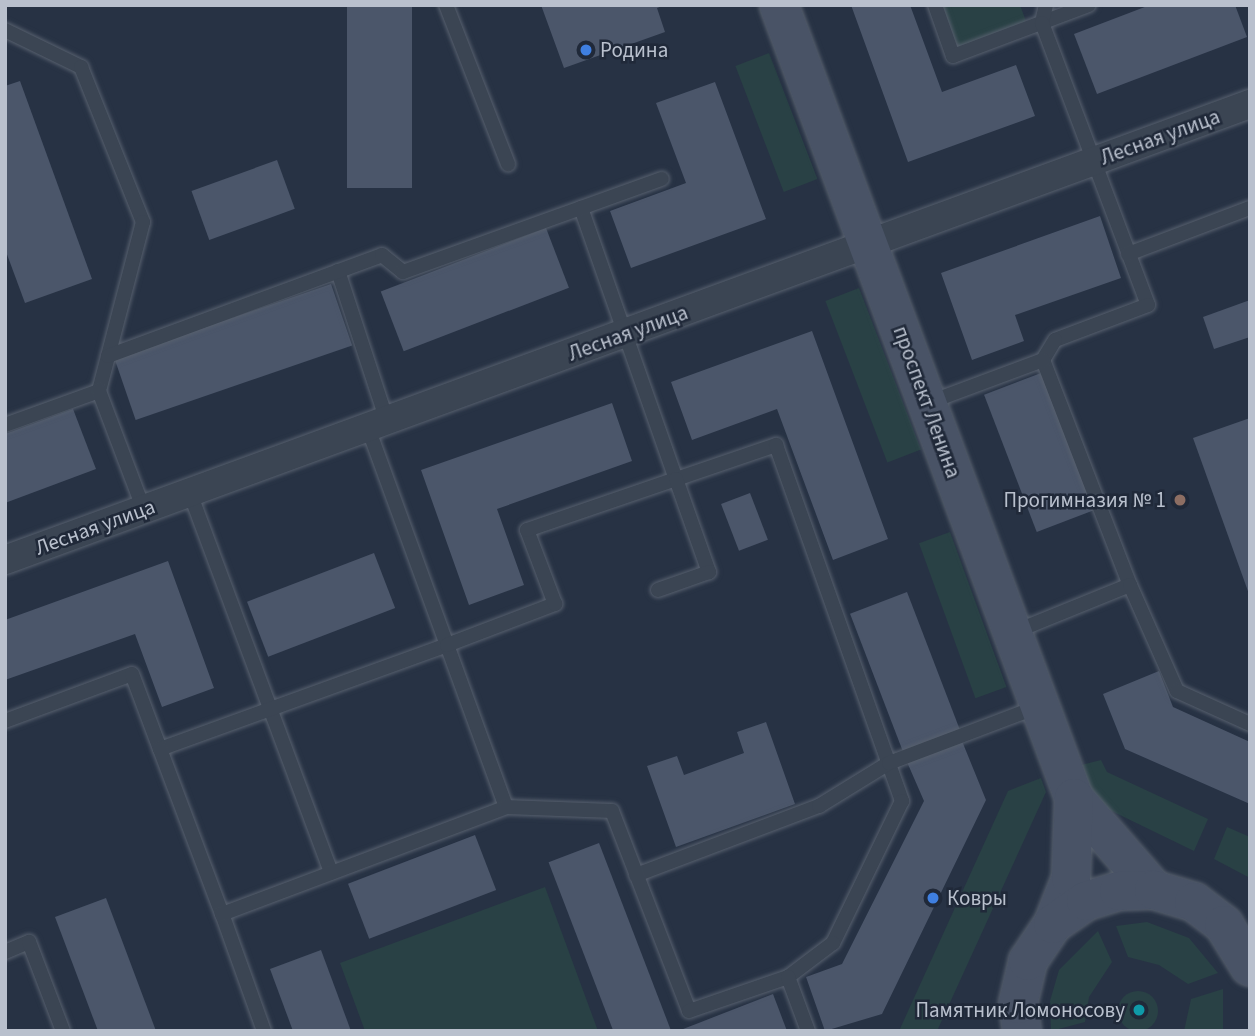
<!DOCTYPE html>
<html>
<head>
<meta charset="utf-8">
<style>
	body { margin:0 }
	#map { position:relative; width:1255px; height:1036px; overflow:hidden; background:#273244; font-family:"Source Sans 3",sans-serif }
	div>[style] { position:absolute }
	.green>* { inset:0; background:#294145; transform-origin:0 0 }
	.round { border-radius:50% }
	.building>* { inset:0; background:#4b566a; transform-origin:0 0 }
	.roads { filter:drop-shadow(0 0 2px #57606e) drop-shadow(0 0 2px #57606e) }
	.lane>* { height:14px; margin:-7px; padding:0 7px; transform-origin:7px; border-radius:7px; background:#3b4553 }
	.street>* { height:28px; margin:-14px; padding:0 14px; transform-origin:14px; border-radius:14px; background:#3b4553 }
	.secondary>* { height:38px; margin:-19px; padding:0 19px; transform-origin:19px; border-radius:19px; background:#495366 }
	.dots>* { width:19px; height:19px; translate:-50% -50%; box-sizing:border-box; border:4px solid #202939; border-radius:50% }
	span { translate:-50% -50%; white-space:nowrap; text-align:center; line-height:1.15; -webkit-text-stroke:5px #202939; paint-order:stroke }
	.poi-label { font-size:21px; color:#b9c0cd }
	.left { translate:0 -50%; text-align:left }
	.right { translate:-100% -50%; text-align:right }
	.street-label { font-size:21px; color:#b9c0cd }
	.frame { position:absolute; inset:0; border:7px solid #b9c0cd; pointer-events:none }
</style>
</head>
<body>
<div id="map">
	<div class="green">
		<i style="clip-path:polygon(942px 5px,1020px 5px,1027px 24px,958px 48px)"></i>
		<i style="left:769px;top:53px;width:135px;height:36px;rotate:69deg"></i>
		<i style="left:859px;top:288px;width:173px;height:36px;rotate:69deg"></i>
		<i style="left:950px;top:532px;width:165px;height:33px;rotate:70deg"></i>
		<i style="clip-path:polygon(1101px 760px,1107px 772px,1208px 819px,1194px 851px,1091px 801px,1077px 766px)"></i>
		<i style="clip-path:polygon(1041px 778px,1046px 792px,937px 1031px,899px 1031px,1008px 791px)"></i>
		<i style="clip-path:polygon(1227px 827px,1250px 837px,1250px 878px,1214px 859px)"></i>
		<i style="clip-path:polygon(545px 887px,598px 1031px,365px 1031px,340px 963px)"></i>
		<i style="clip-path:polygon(1147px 922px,1189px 938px,1218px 973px,1188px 984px,1159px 965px,1128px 957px,1116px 926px)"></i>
		<i style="clip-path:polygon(1098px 931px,1112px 962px,1089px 997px,1085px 1022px,1051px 1031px,1050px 1001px,1059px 970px)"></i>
		<i style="clip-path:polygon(1223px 989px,1223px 1031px,1184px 1031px,1191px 999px)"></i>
		<i class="round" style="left:1118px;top:991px;width:40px;height:40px"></i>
	</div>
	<div class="building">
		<i style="left:347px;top:5px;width:65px;height:183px"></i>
		<i style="clip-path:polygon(541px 5px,665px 5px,657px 8px,665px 32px,564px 68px)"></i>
		<i style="clip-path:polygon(851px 5px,910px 5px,942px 92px,1016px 65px,1035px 116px,908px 162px)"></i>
		<i style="clip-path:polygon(1150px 5px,1235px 5px,1247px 37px,1097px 94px,1074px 34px)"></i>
		<i style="clip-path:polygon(20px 81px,92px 279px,25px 303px,5px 249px,5px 86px)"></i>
		<i style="clip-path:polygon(715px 82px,766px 219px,631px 268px,610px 211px,686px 183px,656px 103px)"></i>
		<i style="left:277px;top:160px;width:52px;height:91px;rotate:70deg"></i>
		<i style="clip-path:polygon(1100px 216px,1121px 278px,1015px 315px,1024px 341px,972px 360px,941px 273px)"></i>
		<i style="left:546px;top:228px;width:64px;height:177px;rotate:69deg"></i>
		<i style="left:331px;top:284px;width:65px;height:229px;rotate:71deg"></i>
		<i style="clip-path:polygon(1250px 300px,1250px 337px,1214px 349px,1203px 317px)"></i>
		<i style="clip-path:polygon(812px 331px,888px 539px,833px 560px,777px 409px,692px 440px,671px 382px)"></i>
		<i style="left:1041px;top:373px;width:147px;height:61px;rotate:69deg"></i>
		<i style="clip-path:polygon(612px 403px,632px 461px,497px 509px,524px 585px,469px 605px,421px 470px)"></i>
		<i style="clip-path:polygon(73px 409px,96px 469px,5px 503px,5px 434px)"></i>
		<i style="clip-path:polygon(1250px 418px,1250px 593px,1249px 594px,1193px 438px)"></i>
		<i style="left:750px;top:493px;width:50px;height:31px;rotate:69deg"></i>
		<i style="left:374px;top:553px;width:59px;height:136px;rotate:69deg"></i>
		<i style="clip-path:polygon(168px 561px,214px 688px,162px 707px,135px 634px,5px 680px,5px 620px)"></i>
		<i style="left:907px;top:592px;width:147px;height:61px;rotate:69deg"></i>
		<i style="clip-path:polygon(1159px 671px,1173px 707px,1250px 742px,1250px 804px,1125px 749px,1103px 694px)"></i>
		<i style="clip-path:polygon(766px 722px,795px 804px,676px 847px,647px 766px,677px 756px,684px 775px,744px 753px,737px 732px)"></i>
		<i style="clip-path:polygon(962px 741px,986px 800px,882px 1014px,825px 1031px,806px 977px,842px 964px,924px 801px,907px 762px)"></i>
		<i style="left:475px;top:835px;width:59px;height:136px;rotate:69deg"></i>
		<i style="left:599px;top:843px;width:201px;height:54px;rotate:69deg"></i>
		<i style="clip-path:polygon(106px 898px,156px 1031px,98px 1031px,55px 917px)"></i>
		<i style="clip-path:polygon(321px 950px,351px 1031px,293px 1031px,270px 969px)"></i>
		<i style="clip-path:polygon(773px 994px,787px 1031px,678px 1031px)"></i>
	</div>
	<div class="roads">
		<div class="lane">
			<i style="left:446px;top:5px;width:171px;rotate:68.7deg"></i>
			<i style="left:935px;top:5px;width:54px;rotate:70.6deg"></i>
			<i style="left:953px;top:56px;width:145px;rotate:-20.6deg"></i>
			<i style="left:1046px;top:5px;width:18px;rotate:103deg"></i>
			<i style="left:1042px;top:23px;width:301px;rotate:69.4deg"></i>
			<i style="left:1148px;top:305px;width:99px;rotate:159.4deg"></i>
			<i style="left:1055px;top:340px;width:23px;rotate:121deg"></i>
			<i style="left:1043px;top:360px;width:241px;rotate:68.9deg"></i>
			<i style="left:5px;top:30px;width:85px;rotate:26deg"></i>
			<i style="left:81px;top:67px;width:167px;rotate:68.2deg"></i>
			<i style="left:143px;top:222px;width:175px;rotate:104.6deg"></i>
			<i style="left:99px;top:391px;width:100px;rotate:160.1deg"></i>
			<i style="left:581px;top:208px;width:287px;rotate:70.7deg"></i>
			<i style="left:676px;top:479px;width:106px;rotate:-18.8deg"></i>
			<i style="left:776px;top:445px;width:378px;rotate:70.5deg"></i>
			<i style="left:902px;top:801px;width:158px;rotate:115.9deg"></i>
			<i style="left:833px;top:943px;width:56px;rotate:142.9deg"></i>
			<i style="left:1128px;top:254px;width:130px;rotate:-20.7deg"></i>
			<i style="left:338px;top:271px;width:158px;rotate:71.9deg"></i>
			<i style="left:108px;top:356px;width:292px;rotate:-20.2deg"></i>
			<i style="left:382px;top:255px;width:27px;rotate:39deg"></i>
			<i style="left:403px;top:272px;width:275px;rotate:-19.8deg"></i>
			<i style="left:99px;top:391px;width:127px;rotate:69.3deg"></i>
			<i style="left:930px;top:402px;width:121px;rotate:-20.4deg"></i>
			<i style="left:190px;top:493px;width:405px;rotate:69.6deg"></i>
			<i style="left:1014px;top:632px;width:125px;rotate:-22.1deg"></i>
			<i style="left:1130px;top:585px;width:116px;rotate:66.1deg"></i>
			<i style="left:1177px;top:691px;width:80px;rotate:24.3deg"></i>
			<i style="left:5px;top:721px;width:135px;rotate:-20.3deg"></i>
			<i style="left:132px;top:674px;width:80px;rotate:69.5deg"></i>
			<i style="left:160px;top:749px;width:305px;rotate:-19.9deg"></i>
			<i style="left:447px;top:645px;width:231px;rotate:-110deg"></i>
			<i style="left:160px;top:749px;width:176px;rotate:69.4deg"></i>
			<i style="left:506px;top:807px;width:172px;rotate:-110deg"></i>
			<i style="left:447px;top:645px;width:116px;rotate:-20.8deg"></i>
			<i style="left:555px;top:604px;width:79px;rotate:-110.7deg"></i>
			<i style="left:527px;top:530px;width:157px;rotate:-18.9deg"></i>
			<i style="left:676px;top:479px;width:99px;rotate:70.5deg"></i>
			<i style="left:709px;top:572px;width:54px;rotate:160.6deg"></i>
			<i style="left:636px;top:875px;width:196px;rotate:-20.7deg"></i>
			<i style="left:819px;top:806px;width:82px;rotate:-31.6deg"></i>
			<i style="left:889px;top:763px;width:158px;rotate:-20.7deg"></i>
			<i style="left:5px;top:952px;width:26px;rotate:-23deg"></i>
			<i style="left:29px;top:942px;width:95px;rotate:69.1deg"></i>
			<i style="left:264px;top:1031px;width:124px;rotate:-109.7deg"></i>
			<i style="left:222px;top:914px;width:303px;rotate:-20.6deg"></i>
			<i style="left:506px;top:807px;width:106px;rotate:2.2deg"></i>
			<i style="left:612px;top:811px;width:214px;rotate:68.9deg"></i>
			<i style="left:689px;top:1011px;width:105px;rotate:-19deg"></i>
			<i style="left:788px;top:977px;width:58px;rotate:69.7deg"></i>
		</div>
		<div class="street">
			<i style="left:5px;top:560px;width:1326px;rotate:-20.12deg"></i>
		</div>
		<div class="secondary">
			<i style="left:779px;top:5px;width:846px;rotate:69.59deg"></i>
			<i style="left:1074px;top:798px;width:122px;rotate:49deg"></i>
			<i style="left:1053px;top:924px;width:49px;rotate:-68.6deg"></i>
			<i style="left:1071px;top:878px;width:80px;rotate:-87.9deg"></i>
			<i style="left:1022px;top:1031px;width:27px;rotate:-98deg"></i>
			<i style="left:1018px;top:1004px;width:44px;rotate:-76.9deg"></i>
			<i style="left:1028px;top:961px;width:45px;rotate:-56deg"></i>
			<i style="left:1053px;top:924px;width:40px;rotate:-34.9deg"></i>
			<i style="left:1086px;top:901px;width:34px;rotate:-17deg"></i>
			<i style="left:1119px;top:891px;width:35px;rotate:-2deg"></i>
			<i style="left:1154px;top:890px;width:42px;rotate:16.7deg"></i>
			<i style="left:1194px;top:902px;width:38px;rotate:37deg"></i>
			<i style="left:1224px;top:925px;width:49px;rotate:58.2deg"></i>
		</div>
	</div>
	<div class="dots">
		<i style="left:586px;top:50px;background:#3f7fe0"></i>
		<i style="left:1180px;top:500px;background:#8d6e63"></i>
		<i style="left:933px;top:898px;background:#3f7fe0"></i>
		<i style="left:1139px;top:1010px;background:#0f9aa8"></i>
	</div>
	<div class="poi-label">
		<span class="left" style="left:600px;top:50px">Родина</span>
		<span class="right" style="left:1166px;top:500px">Прогимназия № 1</span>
		<span class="left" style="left:947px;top:898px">Ковры</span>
		<span class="right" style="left:1125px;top:1010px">Памятник Ломоносову</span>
	</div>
	<div class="street-label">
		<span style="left:1160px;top:137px;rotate:-20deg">Лесная улица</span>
		<span style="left:628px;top:333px;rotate:-20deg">Лесная улица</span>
		<span style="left:927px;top:402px;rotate:70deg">проспект Ленина</span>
		<span style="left:95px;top:527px;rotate:-20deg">Лесная улица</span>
	</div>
	<div class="frame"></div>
</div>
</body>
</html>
